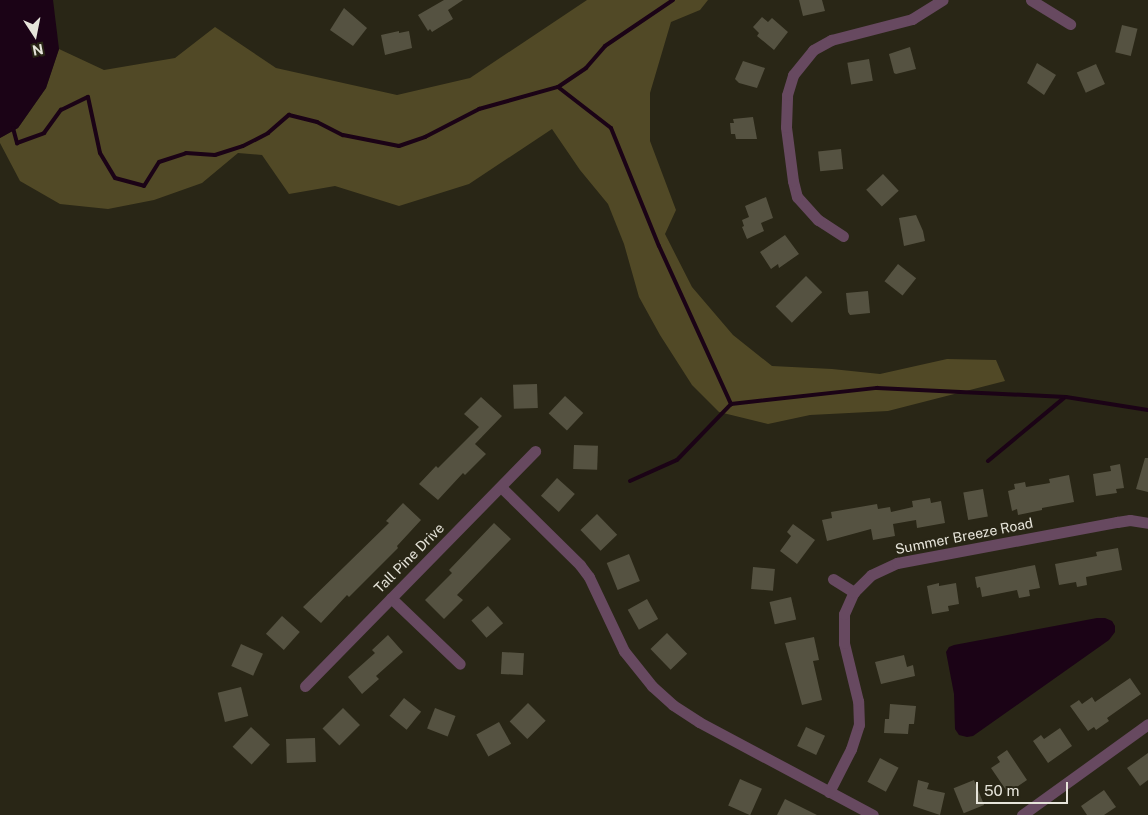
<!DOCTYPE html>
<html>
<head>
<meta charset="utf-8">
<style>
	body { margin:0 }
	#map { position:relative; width:1148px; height:815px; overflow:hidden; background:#292616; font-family:"Public Sans",sans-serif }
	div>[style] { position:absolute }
	.green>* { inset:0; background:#514926 }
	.water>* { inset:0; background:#1b0316 }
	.stream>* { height:4px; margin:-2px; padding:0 2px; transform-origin:2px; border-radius:2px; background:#1b0316 }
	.building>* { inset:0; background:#555241; transform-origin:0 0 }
	.minor>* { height:11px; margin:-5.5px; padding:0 5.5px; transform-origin:5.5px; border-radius:5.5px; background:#674960 }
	span { translate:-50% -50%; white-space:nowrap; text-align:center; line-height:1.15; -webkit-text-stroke:4px #292616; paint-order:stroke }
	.street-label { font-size:14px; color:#e6e4da }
	.north { position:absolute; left:10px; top:10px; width:50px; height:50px; -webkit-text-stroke:4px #292616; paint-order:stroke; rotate:169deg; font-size:14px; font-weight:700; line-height:20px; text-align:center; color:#e6e4da }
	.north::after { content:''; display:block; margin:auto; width:18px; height:22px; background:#e6e4da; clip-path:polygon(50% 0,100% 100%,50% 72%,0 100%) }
	.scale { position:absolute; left:976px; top:782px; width:92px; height:22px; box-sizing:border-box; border:2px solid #e6e4da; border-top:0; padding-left:6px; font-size:15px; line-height:18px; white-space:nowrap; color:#e6e4da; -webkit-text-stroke:4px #292616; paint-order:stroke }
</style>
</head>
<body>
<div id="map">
	<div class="green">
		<i style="clip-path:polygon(587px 0,708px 0,700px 10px,671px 22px,650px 93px,650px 141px,676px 210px,665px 234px,692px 287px,733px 335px,772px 366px,832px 369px,880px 374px,947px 359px,996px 360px,1005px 381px,888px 411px,810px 415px,768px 424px,719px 412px,692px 385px,660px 335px,639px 297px,624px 244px,608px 204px,580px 170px,552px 129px,469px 184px,399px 206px,335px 186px,289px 194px,262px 155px,238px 153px,202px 183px,154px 200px,108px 209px,60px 204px,20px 181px,0 143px,0 138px,18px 128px,46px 88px,59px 49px,104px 70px,175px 58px,215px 27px,276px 68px,397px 95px,470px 78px)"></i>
	</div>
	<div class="water">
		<i style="clip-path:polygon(0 0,53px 0,59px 49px,46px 88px,18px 128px,0 138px)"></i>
		<i style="clip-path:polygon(1097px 618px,1105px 618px,1112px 621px,1115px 626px,1115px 632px,1109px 640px,973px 736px,967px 737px,959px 735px,955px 729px,954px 694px,946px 652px,949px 647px,954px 645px)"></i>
	</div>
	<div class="stream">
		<i style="left:558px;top:87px;width:34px;rotate:-34deg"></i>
		<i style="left:586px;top:68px;width:29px;rotate:-49deg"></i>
		<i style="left:605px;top:46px;width:82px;rotate:-34.1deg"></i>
		<i style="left:13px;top:128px;width:16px;rotate:75deg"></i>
		<i style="left:17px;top:143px;width:29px;rotate:-20deg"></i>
		<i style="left:44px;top:133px;width:29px;rotate:-54deg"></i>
		<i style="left:61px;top:110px;width:30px;rotate:-26deg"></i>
		<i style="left:88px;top:97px;width:57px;rotate:77.9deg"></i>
		<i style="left:100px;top:153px;width:29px;rotate:59deg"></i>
		<i style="left:115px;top:178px;width:30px;rotate:15deg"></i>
		<i style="left:144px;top:186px;width:28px;rotate:-58deg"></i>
		<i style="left:159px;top:162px;width:28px;rotate:-18deg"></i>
		<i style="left:186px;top:153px;width:29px;rotate:4deg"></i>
		<i style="left:215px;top:155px;width:29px;rotate:-18deg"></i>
		<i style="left:243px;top:146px;width:28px;rotate:-27deg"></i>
		<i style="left:268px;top:133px;width:28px;rotate:-41deg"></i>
		<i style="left:289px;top:115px;width:29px;rotate:14deg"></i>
		<i style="left:317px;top:122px;width:29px;rotate:27deg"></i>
		<i style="left:343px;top:135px;width:57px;rotate:11.1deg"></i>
		<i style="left:399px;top:146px;width:28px;rotate:-19deg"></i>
		<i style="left:425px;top:137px;width:61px;rotate:-27.4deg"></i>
		<i style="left:479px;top:109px;width:82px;rotate:-15.6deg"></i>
		<i style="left:558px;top:87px;width:67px;rotate:37.7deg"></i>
		<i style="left:611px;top:128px;width:127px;rotate:67.9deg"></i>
		<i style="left:659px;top:246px;width:174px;rotate:65.5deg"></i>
		<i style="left:988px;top:461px;width:100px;rotate:-39.7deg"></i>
		<i style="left:630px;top:481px;width:51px;rotate:-24.1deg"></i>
		<i style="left:677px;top:460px;width:78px;rotate:-46deg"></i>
		<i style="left:731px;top:404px;width:147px;rotate:-6.3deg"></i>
		<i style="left:877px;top:388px;width:189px;rotate:2.7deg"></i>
		<i style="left:1066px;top:397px;width:83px;rotate:9deg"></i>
	</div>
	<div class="building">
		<i style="clip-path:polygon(444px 0,463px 0,448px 10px,453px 19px,432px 32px,430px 29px,428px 31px,418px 15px)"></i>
		<i style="clip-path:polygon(799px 0,822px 0,825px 11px,803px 16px)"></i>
		<i style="clip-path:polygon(344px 8px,367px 28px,353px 46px,330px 30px)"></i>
		<i style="clip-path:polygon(762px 17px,768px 22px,772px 18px,788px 32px,774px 50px,757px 36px,759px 33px,753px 27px)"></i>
		<i style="left:1122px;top:25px;width:16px;height:28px;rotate:14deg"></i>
		<i style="clip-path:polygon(399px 31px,399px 33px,409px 31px,412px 48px,385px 55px,381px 35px)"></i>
		<i style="clip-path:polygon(910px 47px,916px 69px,896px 74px,894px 73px,889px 54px)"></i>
		<i style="left:869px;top:59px;width:22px;height:22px;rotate:80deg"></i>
		<i style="clip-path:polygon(743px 61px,765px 68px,757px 88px,739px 83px,735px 79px)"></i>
		<i style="clip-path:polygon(1037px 63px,1056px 75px,1044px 95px,1027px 83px)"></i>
		<i style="left:1096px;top:64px;width:22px;height:21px;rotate:66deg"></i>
		<i style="clip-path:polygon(753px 117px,757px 139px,736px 139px,735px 134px,731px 134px,730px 123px,734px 123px,733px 119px)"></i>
		<i style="left:841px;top:149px;width:20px;height:23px;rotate:84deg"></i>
		<i style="left:883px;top:174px;width:23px;height:23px;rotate:47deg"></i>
		<i style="clip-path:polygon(766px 197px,773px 218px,761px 223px,764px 231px,747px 239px,742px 227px,744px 226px,742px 220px,749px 217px,745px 206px)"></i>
		<i style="clip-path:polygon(916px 215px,923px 231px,925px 241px,904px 246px,899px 218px)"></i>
		<i style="clip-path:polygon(785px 235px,799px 254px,779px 268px,778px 264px,771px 269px,760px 252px)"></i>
		<i style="left:898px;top:264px;width:23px;height:22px;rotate:38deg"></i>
		<i style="left:806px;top:276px;width:23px;height:43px;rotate:45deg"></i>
		<i style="clip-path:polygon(868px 291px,870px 313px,850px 315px,848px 312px,846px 293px)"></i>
		<i style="left:537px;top:384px;width:24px;height:24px;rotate:88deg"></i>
		<i style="left:565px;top:396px;width:25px;height:24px;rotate:43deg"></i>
		<i style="clip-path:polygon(481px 397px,502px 416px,475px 444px,486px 454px,465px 475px,463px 473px,438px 500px,419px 484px,436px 466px,438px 468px,479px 427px,464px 414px)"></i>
		<i style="left:574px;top:445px;width:24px;height:24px;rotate:2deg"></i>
		<i style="clip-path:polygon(1145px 458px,1148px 458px,1148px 492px,1136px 489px)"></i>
		<i style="clip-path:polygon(1120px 464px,1124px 488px,1116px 489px,1117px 493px,1096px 496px,1093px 474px,1111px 471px,1110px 466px)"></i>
		<i style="clip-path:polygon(1069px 475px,1074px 502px,1042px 508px,1042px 510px,1018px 515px,1017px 509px,1012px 511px,1008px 491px,1015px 489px,1014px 484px,1025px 482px,1026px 487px,1050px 483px,1049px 479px)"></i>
		<i style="left:557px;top:478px;width:24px;height:24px;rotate:42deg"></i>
		<i style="left:983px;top:489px;width:28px;height:20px;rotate:80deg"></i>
		<i style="clip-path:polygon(930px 498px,931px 503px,941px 501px,945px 523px,917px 528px,916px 520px,893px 524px,895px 536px,873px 540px,871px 529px,827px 541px,822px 520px,832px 518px,831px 512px,877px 504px,878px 509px,890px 507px,891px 512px,913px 507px,912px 501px)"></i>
		<i style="clip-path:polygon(403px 503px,421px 520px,397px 546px,398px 548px,349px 597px,347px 595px,321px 623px,303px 607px,389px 523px,386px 521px)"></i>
		<i style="left:597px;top:514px;width:29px;height:23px;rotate:46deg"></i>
		<i style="clip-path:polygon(494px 523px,511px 539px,457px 595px,463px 600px,444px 619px,425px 600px,452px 573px,449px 570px)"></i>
		<i style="clip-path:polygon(793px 524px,815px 540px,797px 564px,780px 551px,791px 536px,787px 532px)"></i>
		<i style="clip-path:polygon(1118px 548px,1122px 570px,1086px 577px,1087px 585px,1077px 587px,1076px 582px,1059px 585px,1055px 564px,1097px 556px,1096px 552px)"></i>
		<i style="left:629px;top:554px;width:29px;height:24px;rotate:68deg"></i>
		<i style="clip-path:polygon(1035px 565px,1040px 588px,1029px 590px,1030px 596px,1019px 598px,1017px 590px,982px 597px,980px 587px,977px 588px,975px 577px)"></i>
		<i style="left:753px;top:567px;width:22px;height:22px;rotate:5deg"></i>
		<i style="clip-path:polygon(939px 583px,939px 586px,956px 583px,959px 604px,948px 606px,949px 611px,932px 614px,927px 586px)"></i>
		<i style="left:791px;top:597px;width:23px;height:22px;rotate:77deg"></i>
		<i style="left:647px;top:599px;width:23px;height:22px;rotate:61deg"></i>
		<i style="left:488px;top:606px;width:23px;height:22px;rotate:49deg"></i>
		<i style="left:282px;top:616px;width:24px;height:24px;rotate:42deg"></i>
		<i style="left:667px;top:633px;width:29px;height:23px;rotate:46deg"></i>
		<i style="clip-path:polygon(388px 635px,403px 652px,376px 676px,379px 679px,362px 694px,348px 677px,375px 653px,372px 650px)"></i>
		<i style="clip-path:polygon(814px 637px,819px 660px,813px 661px,822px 700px,802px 705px,785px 643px)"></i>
		<i style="left:241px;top:644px;width:24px;height:24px;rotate:24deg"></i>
		<i style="left:502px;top:652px;width:22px;height:22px;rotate:3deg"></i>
		<i style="clip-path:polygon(904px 655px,907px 667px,913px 665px,915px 676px,881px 684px,875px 662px)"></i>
		<i style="clip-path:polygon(1130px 678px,1141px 694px,1107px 718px,1109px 721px,1096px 730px,1094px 727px,1088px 731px,1070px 706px,1079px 700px,1082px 704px,1092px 697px,1095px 702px)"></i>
		<i style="left:241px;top:687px;width:30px;height:24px;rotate:76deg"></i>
		<i style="left:404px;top:698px;width:22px;height:23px;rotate:39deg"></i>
		<i style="left:528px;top:703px;width:25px;height:26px;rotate:45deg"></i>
		<i style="clip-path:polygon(890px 704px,916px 706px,914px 724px,909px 724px,908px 734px,884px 733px,885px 719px,889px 719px)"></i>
		<i style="left:343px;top:708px;width:24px;height:29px;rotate:45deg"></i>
		<i style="left:435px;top:708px;width:22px;height:22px;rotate:21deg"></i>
		<i style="left:499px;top:722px;width:25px;height:26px;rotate:61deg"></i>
		<i style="left:251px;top:727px;width:26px;height:27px;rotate:43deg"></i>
		<i style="left:806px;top:727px;width:21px;height:21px;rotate:25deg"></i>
		<i style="clip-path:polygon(1060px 728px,1072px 746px,1048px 763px,1033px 741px,1041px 735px,1044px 739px)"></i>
		<i style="left:315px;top:738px;width:24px;height:29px;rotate:88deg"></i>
		<i style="clip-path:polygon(1007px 750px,1027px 780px,1008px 793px,991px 768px,1000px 762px,997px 757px)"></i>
		<i style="clip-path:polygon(1148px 753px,1148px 780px,1140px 786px,1127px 768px)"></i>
		<i style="left:880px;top:758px;width:21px;height:27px;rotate:28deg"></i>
		<i style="left:740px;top:779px;width:24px;height:29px;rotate:24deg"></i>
		<i style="clip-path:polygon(918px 780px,929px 783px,927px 789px,945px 793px,940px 815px,913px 806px)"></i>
		<i style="left:974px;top:780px;width:27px;height:22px;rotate:68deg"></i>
		<i style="clip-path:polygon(1104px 790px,1116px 807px,1104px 815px,1087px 815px,1081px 806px)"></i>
		<i style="clip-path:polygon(785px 799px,817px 815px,777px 815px)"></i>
	</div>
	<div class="minor">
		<i style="left:1031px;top:0;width:46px;rotate:31.6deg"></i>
		<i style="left:843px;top:236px;width:30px;rotate:-147deg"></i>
		<i style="left:818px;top:220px;width:31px;rotate:-132deg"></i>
		<i style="left:797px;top:197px;width:16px;rotate:-104deg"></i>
		<i style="left:793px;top:181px;width:54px;rotate:-97.4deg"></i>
		<i style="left:786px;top:127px;width:32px;rotate:-88deg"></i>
		<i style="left:787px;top:95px;width:21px;rotate:-73deg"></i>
		<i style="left:793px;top:75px;width:32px;rotate:-51deg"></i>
		<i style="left:813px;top:50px;width:21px;rotate:-29deg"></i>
		<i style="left:831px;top:40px;width:84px;rotate:-14.5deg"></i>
		<i style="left:912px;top:19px;width:36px;rotate:-32deg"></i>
		<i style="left:501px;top:487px;width:111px;rotate:44.6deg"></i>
		<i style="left:580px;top:565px;width:15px;rotate:53deg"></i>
		<i style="left:589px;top:577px;width:82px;rotate:64.7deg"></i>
		<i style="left:624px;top:651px;width:45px;rotate:51.3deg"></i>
		<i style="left:652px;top:686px;width:28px;rotate:42deg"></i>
		<i style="left:673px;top:705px;width:31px;rotate:33deg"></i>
		<i style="left:699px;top:722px;width:197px;rotate:28.1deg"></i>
		<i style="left:833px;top:579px;width:25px;rotate:32deg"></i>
		<i style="left:391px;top:598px;width:95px;rotate:43.7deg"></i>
		<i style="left:305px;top:686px;width:329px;rotate:-45.6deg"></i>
		<i style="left:829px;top:792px;width:48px;rotate:-62.9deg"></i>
		<i style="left:851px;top:749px;width:25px;rotate:-72deg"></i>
		<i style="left:859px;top:725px;width:24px;rotate:-92deg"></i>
		<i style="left:858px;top:701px;width:60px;rotate:-103.6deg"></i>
		<i style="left:844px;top:643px;width:29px;rotate:-90deg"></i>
		<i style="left:844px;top:614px;width:24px;rotate:-66deg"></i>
		<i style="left:854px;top:592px;width:24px;rotate:-45deg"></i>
		<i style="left:871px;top:575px;width:29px;rotate:-25deg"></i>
		<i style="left:897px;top:563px;width:224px;rotate:-10.6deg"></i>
		<i style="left:1117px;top:522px;width:13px;rotate:-9deg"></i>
		<i style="left:1130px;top:520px;width:18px;rotate:9deg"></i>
		<i style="left:1022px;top:815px;width:155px;rotate:-35.8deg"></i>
	</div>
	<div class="street-label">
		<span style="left:964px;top:536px;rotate:-11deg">Summer Breeze Road</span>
		<span style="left:409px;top:558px;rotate:-45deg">Tall Pine Drive</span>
	</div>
	<div class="north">N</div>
	<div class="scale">50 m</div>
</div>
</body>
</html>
